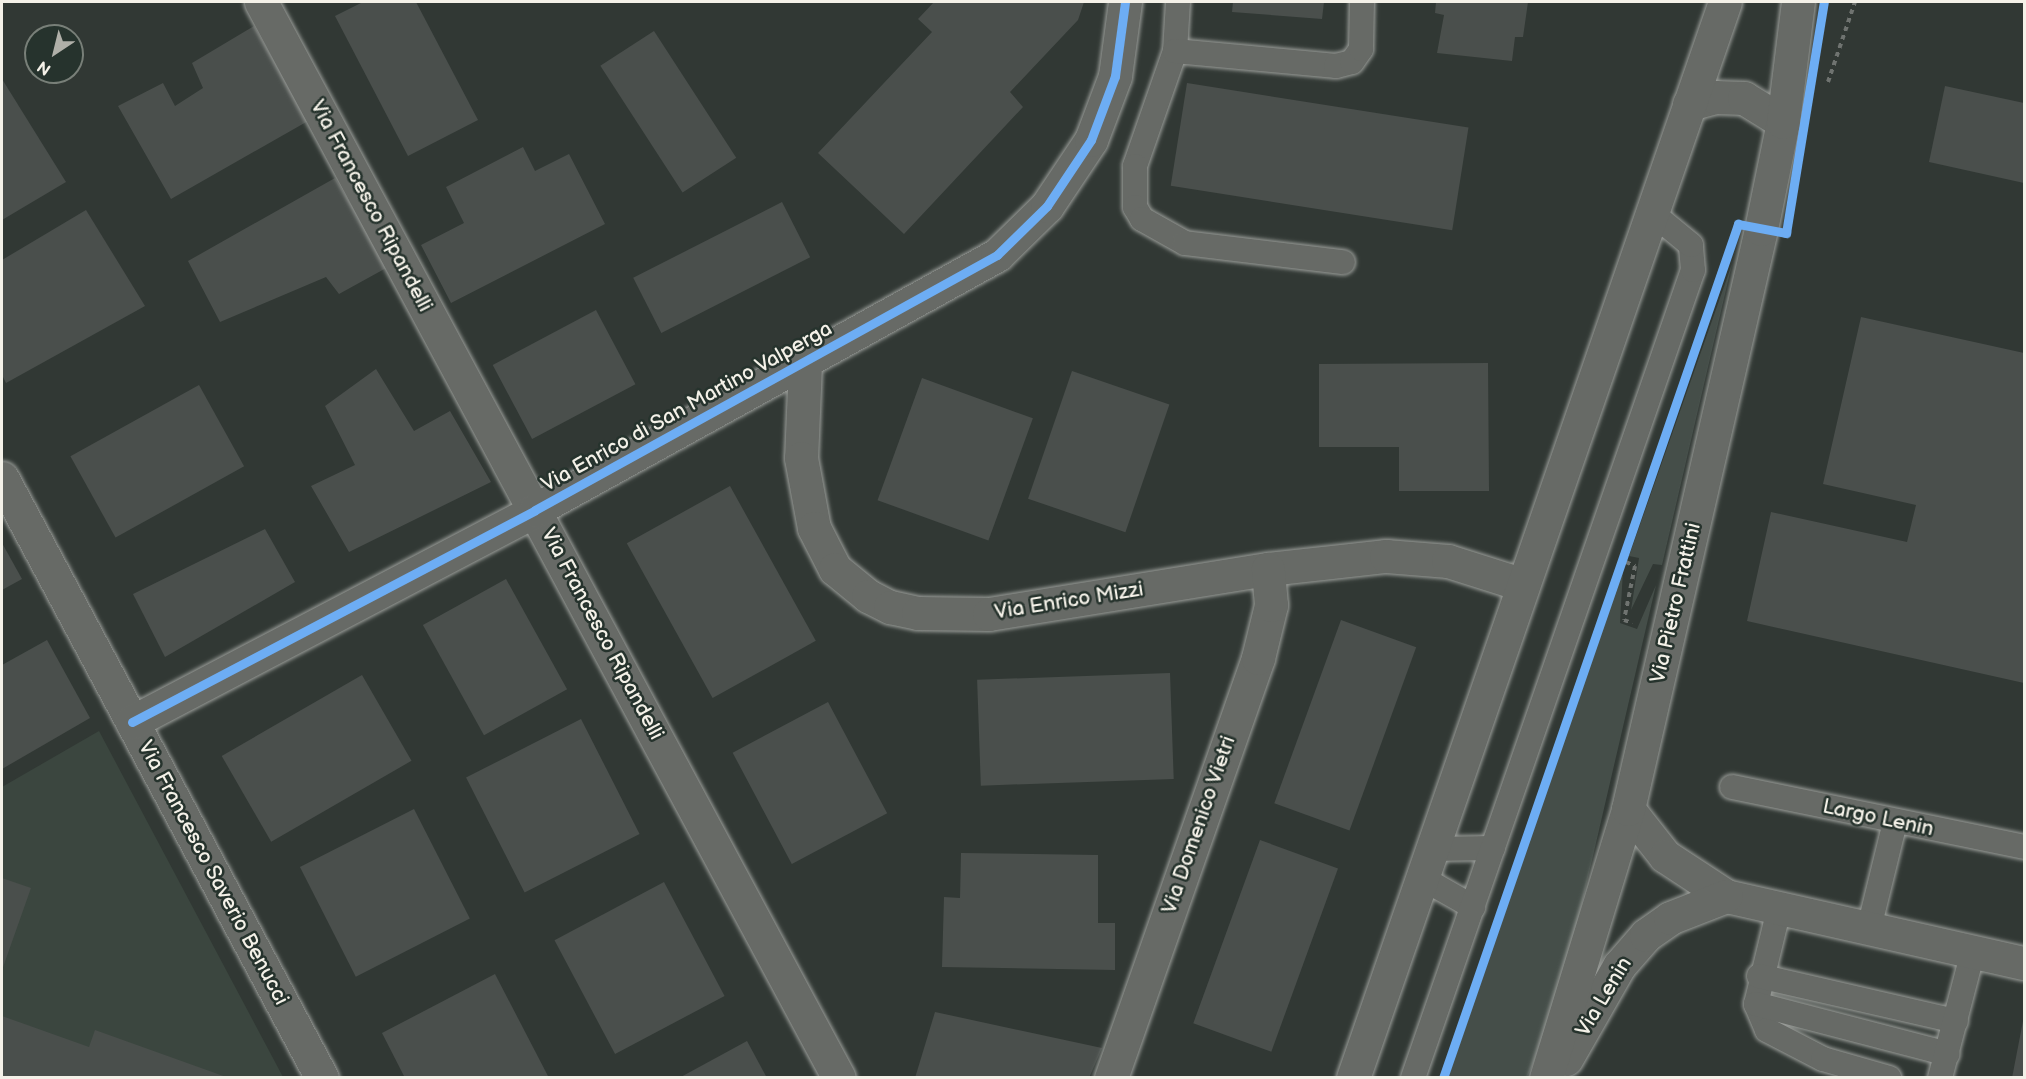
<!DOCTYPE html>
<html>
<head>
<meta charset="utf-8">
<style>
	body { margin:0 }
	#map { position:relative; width:2026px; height:1079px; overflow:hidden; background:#313834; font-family:"Balsamiq Sans",sans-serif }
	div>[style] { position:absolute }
	.built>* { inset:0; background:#3b463f }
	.green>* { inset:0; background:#454e49 }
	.building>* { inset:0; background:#4a4f4c; transform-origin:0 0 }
	.path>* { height:4px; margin-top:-2px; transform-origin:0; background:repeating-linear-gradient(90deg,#6f7370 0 4.5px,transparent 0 9px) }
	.roads { filter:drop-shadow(0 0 2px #9a9d99) drop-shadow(0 0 2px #9a9d99) }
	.lane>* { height:24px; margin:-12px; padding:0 12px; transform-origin:12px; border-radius:12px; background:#676a66 }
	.street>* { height:33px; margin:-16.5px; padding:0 16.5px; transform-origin:16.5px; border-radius:16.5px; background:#676a66 }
	.cycleway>* { height:9px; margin:-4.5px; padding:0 4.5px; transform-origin:4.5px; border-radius:4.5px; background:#6dadf4 }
	span { translate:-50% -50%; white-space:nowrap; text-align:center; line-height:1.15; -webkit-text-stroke:5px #26332d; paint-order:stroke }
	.street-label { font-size:21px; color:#f4f1e8 }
	.frame { position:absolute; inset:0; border:3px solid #f4f1e8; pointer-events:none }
	.north { position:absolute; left:24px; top:24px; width:60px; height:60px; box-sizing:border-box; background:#26332d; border:2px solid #787f78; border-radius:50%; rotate:215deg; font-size:16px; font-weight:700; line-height:24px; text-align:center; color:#f4f1e8 }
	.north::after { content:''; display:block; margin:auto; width:21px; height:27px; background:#b0b0a9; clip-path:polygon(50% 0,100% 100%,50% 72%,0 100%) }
</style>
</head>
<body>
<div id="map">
	<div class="built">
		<i style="clip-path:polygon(99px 731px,283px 1077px,2px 1077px,2px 787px)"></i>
	</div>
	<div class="green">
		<i style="clip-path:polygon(1732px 264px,1662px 565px,1653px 564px,1631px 610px,1639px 558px,1629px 556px)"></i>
		<i style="clip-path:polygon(1623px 570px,1620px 623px,1637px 629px,1656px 585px,1569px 959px,1533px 1064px,1527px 1077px,1448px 1078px)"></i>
	</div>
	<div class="building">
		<i style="clip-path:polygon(363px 2px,416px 2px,478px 120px,408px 156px,335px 16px)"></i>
		<i style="clip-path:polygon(934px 2px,1084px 2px,1078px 20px,1010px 92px,1023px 107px,904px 234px,818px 153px,932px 32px,918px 19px)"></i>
		<i style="clip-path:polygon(1233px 2px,1324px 2px,1322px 19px,1232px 12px)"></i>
		<i style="clip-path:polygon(1436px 2px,1528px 2px,1523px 37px,1515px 37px,1512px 61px,1437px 53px,1444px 15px,1435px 13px)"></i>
		<i style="clip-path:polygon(254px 26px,308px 121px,171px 199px,118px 106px,163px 83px,175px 106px,203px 88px,192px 63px)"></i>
		<i style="left:654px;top:31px;width:151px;height:64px;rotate:57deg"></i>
		<i style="clip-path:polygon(2px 79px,66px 182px,2px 220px)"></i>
		<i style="left:1187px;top:83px;width:285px;height:104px;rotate:9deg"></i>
		<i style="clip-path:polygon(1945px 86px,2024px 103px,2024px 183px,1929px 162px)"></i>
		<i style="clip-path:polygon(523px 147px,535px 171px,569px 154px,605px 224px,451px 303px,421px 245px,464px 223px,446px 187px)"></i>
		<i style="clip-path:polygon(335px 178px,388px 267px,339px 294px,326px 277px,220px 322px,188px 261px)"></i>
		<i style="left:782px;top:202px;width:62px;height:167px;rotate:63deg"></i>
		<i style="clip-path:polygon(86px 210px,145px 306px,6px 383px,2px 375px,2px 260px)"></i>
		<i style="left:596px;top:310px;width:84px;height:117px;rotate:62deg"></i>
		<i style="clip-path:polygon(1861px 317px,2024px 353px,2024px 683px,1747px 621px,1771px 512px,1907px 542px,1916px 505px,1823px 484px)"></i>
		<i style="clip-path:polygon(1488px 363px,1489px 491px,1399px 491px,1399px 447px,1319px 447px,1319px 364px)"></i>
		<i style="clip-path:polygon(376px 369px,414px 431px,450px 411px,491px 482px,349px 552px,311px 486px,355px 465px,325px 406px)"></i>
		<i style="left:1072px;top:371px;width:103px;height:135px;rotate:19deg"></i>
		<i style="left:922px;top:378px;width:118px;height:130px;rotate:20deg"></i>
		<i style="left:199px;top:385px;width:93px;height:147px;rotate:61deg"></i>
		<i style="left:730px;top:486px;width:177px;height:118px;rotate:61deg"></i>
		<i style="clip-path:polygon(265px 529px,295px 582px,165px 657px,133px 594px)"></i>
		<i style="clip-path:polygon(2px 543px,22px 579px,2px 590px)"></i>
		<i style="left:506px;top:579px;width:126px;height:95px;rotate:61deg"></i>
		<i style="left:1341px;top:620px;width:80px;height:195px;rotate:20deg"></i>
		<i style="clip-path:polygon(47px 640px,90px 718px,2px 769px,2px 665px)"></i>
		<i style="left:1170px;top:673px;width:106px;height:193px;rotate:88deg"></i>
		<i style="left:362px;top:675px;width:99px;height:162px;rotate:60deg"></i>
		<i style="left:828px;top:702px;width:126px;height:108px;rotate:62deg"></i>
		<i style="left:581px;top:719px;width:129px;height:129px;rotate:63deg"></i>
		<i style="left:414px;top:809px;width:123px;height:128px;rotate:63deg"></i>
		<i style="left:1260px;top:840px;width:83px;height:195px;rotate:20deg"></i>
		<i style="clip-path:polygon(961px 853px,1098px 855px,1098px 923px,1115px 923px,1115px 970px,942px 967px,944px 897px,960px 898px)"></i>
		<i style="clip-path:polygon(2px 878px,31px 888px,2px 970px)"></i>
		<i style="left:664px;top:882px;width:129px;height:124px;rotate:62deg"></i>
		<i style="clip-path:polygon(495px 974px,549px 1078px,405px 1078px,382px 1033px)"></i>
		<i style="clip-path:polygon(935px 1012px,1102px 1048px,1089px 1078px,915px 1078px)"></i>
		<i style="clip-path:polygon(2px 1016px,89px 1047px,95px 1030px,229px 1078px,2px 1078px)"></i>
		<i style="clip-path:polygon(2023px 1021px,2024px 1078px,2012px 1078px)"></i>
		<i style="clip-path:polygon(747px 1041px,767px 1078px,679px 1078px)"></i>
	</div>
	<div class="path">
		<i style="left:1828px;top:82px;width:84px;rotate:-71.4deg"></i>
		<i style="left:1626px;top:562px;width:10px;rotate:24deg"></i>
		<i style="left:1635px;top:566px;width:55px;rotate:101.5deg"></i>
		<i style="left:1624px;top:620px;width:9px;rotate:21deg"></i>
	</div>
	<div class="roads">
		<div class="lane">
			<i style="left:1178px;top:2px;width:49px;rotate:93.5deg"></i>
			<i style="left:1175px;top:51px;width:122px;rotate:109.2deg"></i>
			<i style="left:1135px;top:166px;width:41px;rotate:90deg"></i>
			<i style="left:1135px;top:207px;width:14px;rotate:60deg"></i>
			<i style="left:1142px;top:219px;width:49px;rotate:29.2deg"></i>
			<i style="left:1185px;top:243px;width:159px;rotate:6.9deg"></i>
			<i style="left:1175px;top:51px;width:162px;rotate:5.3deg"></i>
			<i style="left:1336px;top:66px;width:16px;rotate:-14deg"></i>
			<i style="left:1352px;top:62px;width:16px;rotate:-55deg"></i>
			<i style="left:1361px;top:49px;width:47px;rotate:-88.8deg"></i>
			<i style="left:1732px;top:787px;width:298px;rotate:11.6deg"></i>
			<i style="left:1432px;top:849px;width:61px;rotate:-0.9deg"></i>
			<i style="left:1422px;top:878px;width:59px;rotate:29.6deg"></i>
			<i style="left:1779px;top:909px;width:98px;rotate:103.6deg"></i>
			<i style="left:1756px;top:1004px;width:28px;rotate:67deg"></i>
			<i style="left:1767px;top:1030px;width:63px;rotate:27.4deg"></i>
			<i style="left:1823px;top:1059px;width:69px;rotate:16.1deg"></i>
			<i style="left:1869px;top:928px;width:109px;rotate:-76.2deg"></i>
			<i style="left:1759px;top:976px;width:202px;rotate:12.9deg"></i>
			<i style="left:1756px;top:1004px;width:198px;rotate:14.6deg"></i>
			<i style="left:1413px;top:1078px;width:855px;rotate:-70.89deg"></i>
			<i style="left:1693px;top:270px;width:25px;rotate:-95deg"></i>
			<i style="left:1691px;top:245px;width:52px;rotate:-140.5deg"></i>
			<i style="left:1940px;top:1078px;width:131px;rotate:-75.4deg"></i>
		</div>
		<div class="street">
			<i style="left:261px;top:2px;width:1221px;rotate:61.76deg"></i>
			<i style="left:1689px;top:104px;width:27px;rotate:-15deg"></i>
			<i style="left:1715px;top:97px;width:29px;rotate:2deg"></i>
			<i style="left:1744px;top:98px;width:46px;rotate:31.6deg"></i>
			<i style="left:805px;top:364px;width:94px;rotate:92.4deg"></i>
			<i style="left:801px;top:458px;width:71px;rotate:79.5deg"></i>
			<i style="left:814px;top:528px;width:46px;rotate:62.9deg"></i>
			<i style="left:835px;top:569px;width:43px;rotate:39.3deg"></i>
			<i style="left:868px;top:596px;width:25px;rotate:27deg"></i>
			<i style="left:890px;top:607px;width:29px;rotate:12deg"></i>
			<i style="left:918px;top:613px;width:71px;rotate:0.8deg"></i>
			<i style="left:989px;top:614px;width:283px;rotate:-9.2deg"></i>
			<i style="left:1268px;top:569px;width:119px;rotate:-6.3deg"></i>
			<i style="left:1386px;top:556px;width:62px;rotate:4.6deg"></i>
			<i style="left:1448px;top:561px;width:77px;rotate:17.5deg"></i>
			<i style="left:2px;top:478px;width:680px;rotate:61.93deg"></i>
			<i style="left:132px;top:722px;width:455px;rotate:-27.7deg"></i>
			<i style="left:535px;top:510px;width:528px;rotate:-28.9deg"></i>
			<i style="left:997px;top:255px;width:70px;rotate:-44.4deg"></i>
			<i style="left:1047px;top:206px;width:79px;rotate:-56.3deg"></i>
			<i style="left:1091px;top:140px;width:68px;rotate:-69.4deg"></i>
			<i style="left:1115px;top:76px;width:75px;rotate:-82.3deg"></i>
			<i style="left:1628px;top:809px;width:60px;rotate:51.8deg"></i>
			<i style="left:1665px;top:856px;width:73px;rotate:33.3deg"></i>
			<i style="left:1726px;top:896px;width:305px;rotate:12.7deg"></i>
			<i style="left:1566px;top:1059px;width:107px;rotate:-60.3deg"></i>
			<i style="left:1619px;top:966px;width:41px;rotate:-48.9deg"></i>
			<i style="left:1646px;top:935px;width:29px;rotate:-35deg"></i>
			<i style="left:1670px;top:918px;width:60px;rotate:-21.4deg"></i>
			<i style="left:1111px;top:1078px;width:445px;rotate:-70.7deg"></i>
			<i style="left:1258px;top:658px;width:55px;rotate:-76.2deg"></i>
			<i style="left:1271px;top:605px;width:36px;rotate:-95deg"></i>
			<i style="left:1353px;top:1078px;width:1138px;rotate:-70.93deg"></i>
			<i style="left:1546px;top:1078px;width:281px;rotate:-73deg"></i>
			<i style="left:1628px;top:809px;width:595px;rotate:-77.08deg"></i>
			<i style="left:1761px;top:229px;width:109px;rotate:-78.4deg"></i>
			<i style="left:1783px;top:122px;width:121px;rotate:-82.9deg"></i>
		</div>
	</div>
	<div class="cycleway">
		<i style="left:132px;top:722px;width:455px;rotate:-27.7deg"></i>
		<i style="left:535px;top:510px;width:528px;rotate:-28.9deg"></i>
		<i style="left:997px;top:255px;width:70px;rotate:-44.4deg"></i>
		<i style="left:1047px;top:206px;width:79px;rotate:-56.3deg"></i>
		<i style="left:1091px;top:140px;width:68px;rotate:-69.4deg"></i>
		<i style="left:1115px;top:76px;width:75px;rotate:-82.3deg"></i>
		<i style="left:1443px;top:1078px;width:904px;rotate:-70.94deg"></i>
		<i style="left:1738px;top:224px;width:49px;rotate:10.6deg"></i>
		<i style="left:1786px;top:233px;width:234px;rotate:-80.7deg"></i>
	</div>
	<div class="street-label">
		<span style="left:371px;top:206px;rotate:62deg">Via Francesco Ripandelli</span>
		<span style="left:687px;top:407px;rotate:-29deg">Via Enrico di San Martino Valperga</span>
		<span style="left:1069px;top:601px;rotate:-9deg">Via Enrico Mizzi</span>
		<span style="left:1676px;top:603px;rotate:-77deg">Via Pietro Frattini</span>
		<span style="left:602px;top:634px;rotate:62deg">Via Francesco Ripandelli</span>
		<span style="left:1878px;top:818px;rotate:12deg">Largo Lenin</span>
		<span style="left:1199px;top:825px;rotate:-71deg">Via Domenico Vietri</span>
		<span style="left:213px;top:873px;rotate:62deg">Via Francesco Saverio Benucci</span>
		<span style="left:1604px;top:997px;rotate:-59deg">Via Lenin</span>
	</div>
	<div class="frame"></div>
	<div class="north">N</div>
</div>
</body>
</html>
